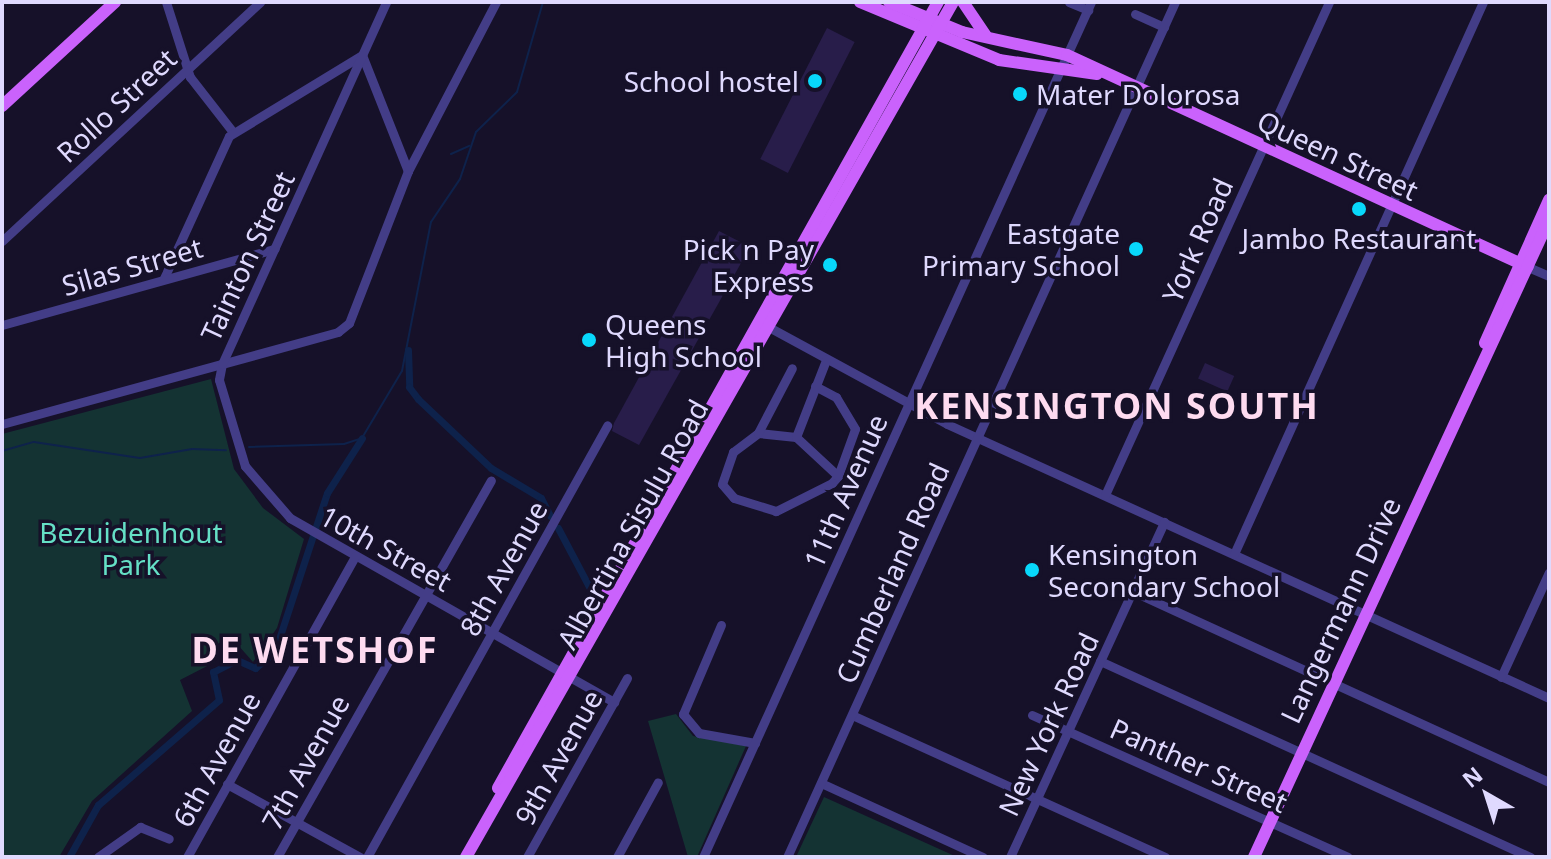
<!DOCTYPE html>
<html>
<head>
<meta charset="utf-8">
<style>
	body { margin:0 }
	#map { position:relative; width:1551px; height:859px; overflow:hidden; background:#161129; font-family:"Noto Sans",sans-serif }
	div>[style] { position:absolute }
	.green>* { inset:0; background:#143333 }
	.stream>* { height:2px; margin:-1px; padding:0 1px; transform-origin:1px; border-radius:1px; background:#0e224b }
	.canal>* { height:7px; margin:-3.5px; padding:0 3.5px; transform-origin:3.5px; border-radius:3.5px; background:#0e224b }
	.building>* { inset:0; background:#281d4a; transform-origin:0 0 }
	.minor>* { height:9px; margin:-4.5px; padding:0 4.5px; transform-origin:4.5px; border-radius:4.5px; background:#433d87 }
	.major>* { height:12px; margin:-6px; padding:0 6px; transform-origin:6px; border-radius:6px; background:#ca62fc }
	.dots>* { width:22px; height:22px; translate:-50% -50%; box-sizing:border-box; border:4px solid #161129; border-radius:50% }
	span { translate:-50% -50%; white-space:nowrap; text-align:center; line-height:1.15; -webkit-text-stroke:7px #161129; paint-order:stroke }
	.poi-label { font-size:28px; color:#dfd9fe }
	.right { translate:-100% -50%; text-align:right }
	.left { translate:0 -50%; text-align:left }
	.street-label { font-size:28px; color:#dfd9fe }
	.park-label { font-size:28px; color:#65dfc6 }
	.district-label { font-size:36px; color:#fedbf0; font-weight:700; letter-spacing:2px }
	.frame { position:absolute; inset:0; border:4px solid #dfd9fe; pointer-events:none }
	.north { position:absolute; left:1447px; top:755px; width:80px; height:80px; -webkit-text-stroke:6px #161129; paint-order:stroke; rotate:321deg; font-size:22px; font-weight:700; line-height:32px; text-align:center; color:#dfd9fe }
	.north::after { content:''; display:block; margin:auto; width:28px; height:36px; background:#dfd9fe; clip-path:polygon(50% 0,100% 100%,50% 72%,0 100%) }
</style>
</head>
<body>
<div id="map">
	<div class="green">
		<i style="clip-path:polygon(211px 379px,234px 469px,263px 508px,304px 539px,277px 628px,253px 662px,230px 636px,210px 649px,215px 662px,180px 680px,192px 711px,92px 801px,59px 857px,2px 857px,2px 434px)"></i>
		<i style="clip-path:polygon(676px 714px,693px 736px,746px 746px,697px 857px,688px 857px,648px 721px)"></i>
		<i style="clip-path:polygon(824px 797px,957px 857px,796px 857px)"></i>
	</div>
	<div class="stream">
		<i style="left:451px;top:154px;width:20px;rotate:-24deg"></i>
		<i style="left:249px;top:447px;width:95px;rotate:-1.8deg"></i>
		<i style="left:344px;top:444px;width:19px;rotate:-18deg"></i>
		<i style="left:362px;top:438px;width:78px;rotate:-59.2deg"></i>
		<i style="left:402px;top:371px;width:152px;rotate:-79deg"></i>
		<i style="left:431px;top:222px;width:52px;rotate:-56deg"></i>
		<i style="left:460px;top:179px;width:50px;rotate:-71.2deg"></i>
		<i style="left:476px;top:132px;width:57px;rotate:-44.3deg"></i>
		<i style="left:517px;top:92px;width:94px;rotate:-73.9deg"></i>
		<i style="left:2px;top:451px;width:33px;rotate:-16deg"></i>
		<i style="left:34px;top:442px;width:107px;rotate:8.6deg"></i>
		<i style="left:140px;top:458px;width:53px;rotate:-9.8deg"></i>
		<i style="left:192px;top:449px;width:34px;rotate:2deg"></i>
	</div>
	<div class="canal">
		<i style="left:408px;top:350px;width:37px;rotate:88deg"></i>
		<i style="left:409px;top:387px;width:15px;rotate:53deg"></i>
		<i style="left:418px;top:399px;width:100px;rotate:43.4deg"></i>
		<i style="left:491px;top:468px;width:58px;rotate:31deg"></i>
		<i style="left:541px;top:498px;width:20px;rotate:63deg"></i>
		<i style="left:558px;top:528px;width:75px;rotate:62.1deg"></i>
		<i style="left:69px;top:857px;width:60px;rotate:-60.9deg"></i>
		<i style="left:98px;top:805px;width:160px;rotate:-41deg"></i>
		<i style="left:219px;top:700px;width:29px;rotate:-102deg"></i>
		<i style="left:213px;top:672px;width:27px;rotate:-27deg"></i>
		<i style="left:237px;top:660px;width:20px;rotate:24deg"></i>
		<i style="left:255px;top:668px;width:26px;rotate:-40deg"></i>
		<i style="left:275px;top:651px;width:166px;rotate:-71.8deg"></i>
		<i style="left:327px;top:493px;width:65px;rotate:-57.5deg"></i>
	</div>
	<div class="building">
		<i style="left:827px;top:28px;width:31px;height:147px;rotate:27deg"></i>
		<i style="clip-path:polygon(719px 231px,750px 247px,639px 445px,612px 431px,614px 423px)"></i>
		<i style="left:1205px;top:363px;width:32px;height:17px;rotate:24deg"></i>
	</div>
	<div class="minor">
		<i style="left:166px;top:2px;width:79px;rotate:72.3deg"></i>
		<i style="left:190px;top:77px;width:70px;rotate:52deg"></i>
		<i style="left:496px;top:2px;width:191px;rotate:117.5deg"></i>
		<i style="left:408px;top:171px;width:163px;rotate:111.2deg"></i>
		<i style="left:349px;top:323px;width:14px;rotate:141deg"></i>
		<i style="left:338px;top:332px;width:120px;rotate:164.6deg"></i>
		<i style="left:222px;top:364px;width:16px;rotate:101deg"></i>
		<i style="left:219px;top:380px;width:90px;rotate:73.2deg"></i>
		<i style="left:245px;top:466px;width:69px;rotate:49.1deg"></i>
		<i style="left:290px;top:518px;width:373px;rotate:29.6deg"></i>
		<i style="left:1069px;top:2px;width:21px;rotate:23deg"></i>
		<i style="left:1135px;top:14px;width:32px;rotate:24deg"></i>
		<i style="left:2px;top:241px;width:352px;rotate:-42.8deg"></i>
		<i style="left:1528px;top:267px;width:23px;rotate:23deg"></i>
		<i style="left:164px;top:278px;width:156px;rotate:-65.4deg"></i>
		<i style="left:229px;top:136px;width:156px;rotate:-31.3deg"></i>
		<i style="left:362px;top:55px;width:125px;rotate:68.4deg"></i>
		<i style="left:2px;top:325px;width:283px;rotate:-15.6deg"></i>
		<i style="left:765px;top:325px;width:207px;rotate:28.5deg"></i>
		<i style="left:947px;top:424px;width:661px;rotate:24.47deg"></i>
		<i style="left:815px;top:386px;width:24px;rotate:28deg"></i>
		<i style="left:836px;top:397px;width:37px;rotate:59deg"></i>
		<i style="left:855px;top:429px;width:50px;rotate:109.9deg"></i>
		<i style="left:838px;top:476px;width:9px;rotate:131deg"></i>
		<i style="left:832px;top:483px;width:63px;rotate:153.4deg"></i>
		<i style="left:776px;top:511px;width:44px;rotate:-162.8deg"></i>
		<i style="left:734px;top:498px;width:18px;rotate:-131deg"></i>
		<i style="left:722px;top:484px;width:34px;rotate:-71deg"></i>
		<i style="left:733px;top:452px;width:31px;rotate:-37deg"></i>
		<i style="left:758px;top:433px;width:38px;rotate:6deg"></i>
		<i style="left:796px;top:437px;width:57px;rotate:42.9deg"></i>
		<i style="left:2px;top:424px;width:228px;rotate:-15.3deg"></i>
		<i style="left:222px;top:364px;width:397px;rotate:-65.6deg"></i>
		<i style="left:758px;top:433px;width:73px;rotate:-62.4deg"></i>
		<i style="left:796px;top:437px;width:83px;rotate:-68.7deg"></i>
		<i style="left:1105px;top:495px;width:542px;rotate:-65.56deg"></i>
		<i style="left:1234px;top:554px;width:606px;rotate:-65.72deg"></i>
		<i style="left:1134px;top:592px;width:456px;rotate:24.6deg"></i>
		<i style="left:721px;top:625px;width:97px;rotate:113.1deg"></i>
		<i style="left:683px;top:714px;width:25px;rotate:50deg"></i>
		<i style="left:699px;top:733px;width:57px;rotate:10.1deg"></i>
		<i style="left:1100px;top:661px;width:473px;rotate:24.5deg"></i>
		<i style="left:1501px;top:677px;width:115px;rotate:-65.4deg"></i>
		<i style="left:852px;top:715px;width:344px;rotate:24.4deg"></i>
		<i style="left:1032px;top:715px;width:346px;rotate:24.2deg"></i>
		<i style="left:821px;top:783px;width:178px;rotate:24.6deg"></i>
		<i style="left:227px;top:784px;width:152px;rotate:28.8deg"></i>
		<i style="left:98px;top:857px;width:52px;rotate:-35.5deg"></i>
		<i style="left:140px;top:827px;width:31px;rotate:22deg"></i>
		<i style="left:187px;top:857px;width:345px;rotate:-60.8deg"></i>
		<i style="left:277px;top:857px;width:433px;rotate:-60.4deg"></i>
		<i style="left:367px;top:857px;width:494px;rotate:-60.9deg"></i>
		<i style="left:527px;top:857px;width:205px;rotate:-60.8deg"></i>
		<i style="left:617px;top:857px;width:85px;rotate:-61.3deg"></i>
		<i style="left:703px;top:857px;width:939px;rotate:-65.59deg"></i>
		<i style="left:787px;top:857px;width:939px;rotate:-65.59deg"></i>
		<i style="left:1010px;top:857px;width:369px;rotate:-65.3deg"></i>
	</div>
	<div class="major">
		<i style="left:860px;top:2px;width:151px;rotate:22.6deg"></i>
		<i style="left:999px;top:60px;width:99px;rotate:8.1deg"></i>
		<i style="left:889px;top:2px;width:79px;rotate:22.3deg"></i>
		<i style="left:962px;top:32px;width:107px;rotate:12.4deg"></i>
		<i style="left:1067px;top:55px;width:507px;rotate:24.7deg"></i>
		<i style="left:963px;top:2px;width:40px;rotate:56deg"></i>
		<i style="left:2px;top:106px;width:154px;rotate:-42.6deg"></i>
		<i style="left:1485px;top:343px;width:157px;rotate:-65.9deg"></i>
		<i style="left:498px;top:788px;width:901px;rotate:-60.76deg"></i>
		<i style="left:466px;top:857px;width:984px;rotate:-60.33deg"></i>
		<i style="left:1254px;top:857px;width:702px;rotate:-65.15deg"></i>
	</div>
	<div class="dots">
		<i style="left:815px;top:81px;background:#08d8fb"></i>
		<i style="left:1020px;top:94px;background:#08d8fb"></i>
		<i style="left:1359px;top:209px;background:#08d8fb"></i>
		<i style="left:1136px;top:249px;background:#08d8fb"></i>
		<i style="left:830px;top:265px;background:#08d8fb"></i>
		<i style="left:589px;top:340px;background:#08d8fb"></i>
		<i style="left:1032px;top:570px;background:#08d8fb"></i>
	</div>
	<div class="poi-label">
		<span class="right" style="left:799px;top:81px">School hostel</span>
		<span class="left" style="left:1036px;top:94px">Mater Dolorosa</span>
		<span class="right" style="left:1120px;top:249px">Eastgate<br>Primary School</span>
		<span style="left:1359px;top:238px">Jambo Restaurant</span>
		<span class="right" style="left:814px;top:265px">Pick n Pay<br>Express</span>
		<span class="left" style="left:605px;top:340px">Queens<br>High School</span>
		<span class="left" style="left:1048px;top:570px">Kensington<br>Secondary School</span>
	</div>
	<div class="street-label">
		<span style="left:116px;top:105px;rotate:-43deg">Rollo Street</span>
		<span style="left:1338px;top:155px;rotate:25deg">Queen Street</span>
		<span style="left:1197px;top:240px;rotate:-66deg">York Road</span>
		<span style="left:247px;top:256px;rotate:-65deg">Tainton Street</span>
		<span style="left:132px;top:266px;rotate:-16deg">Silas Street</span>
		<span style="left:845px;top:491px;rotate:-66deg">11th Avenue</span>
		<span style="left:632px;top:524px;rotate:-61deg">Albertina Sisulu Road</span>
		<span style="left:386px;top:548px;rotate:29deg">10th Street</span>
		<span style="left:503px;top:568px;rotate:-61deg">8th Avenue</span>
		<span style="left:892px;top:573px;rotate:-66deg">Cumberland Road</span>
		<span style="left:1340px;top:610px;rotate:-65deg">Langermann Drive</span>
		<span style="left:1048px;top:724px;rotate:-65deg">New York Road</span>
		<span style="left:558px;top:757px;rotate:-61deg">9th Avenue</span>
		<span style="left:216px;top:759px;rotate:-61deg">6th Avenue</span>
		<span style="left:305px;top:762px;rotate:-61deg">7th Avenue</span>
		<span style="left:1199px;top:765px;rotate:24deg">Panther Street</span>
	</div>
	<div class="park-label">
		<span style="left:131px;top:548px">Bezuidenhout<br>Park</span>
	</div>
	<div class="district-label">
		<span style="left:1117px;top:406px">KENSINGTON SOUTH</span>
		<span style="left:315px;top:650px">DE WETSHOF</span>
	</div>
	<div class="frame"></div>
	<div class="north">N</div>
</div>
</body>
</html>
